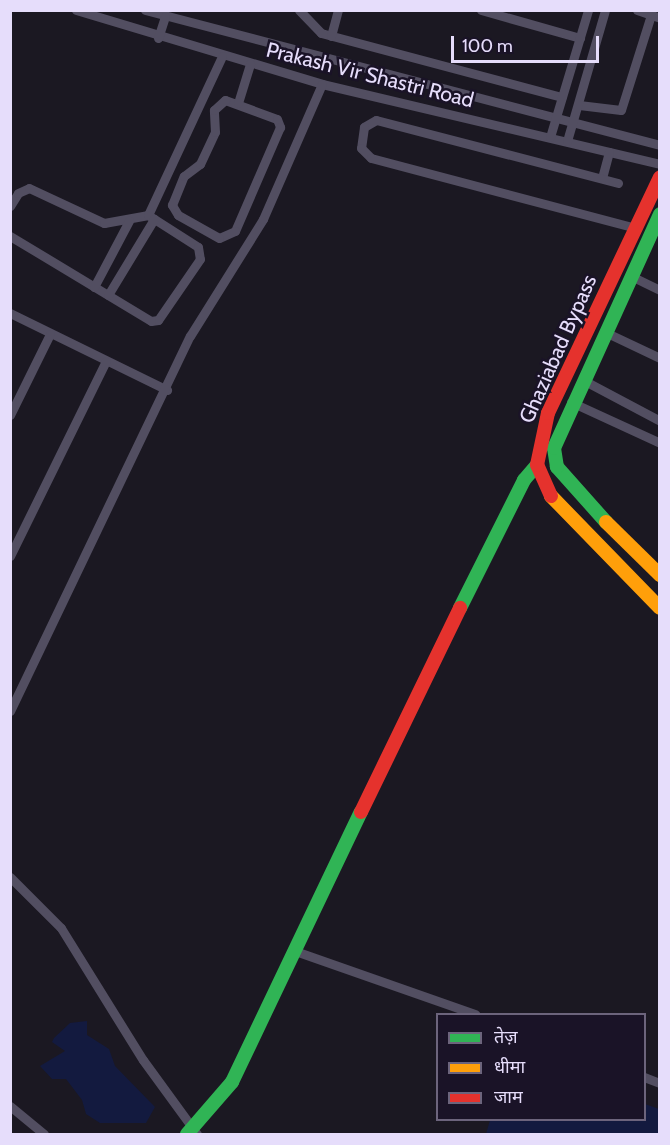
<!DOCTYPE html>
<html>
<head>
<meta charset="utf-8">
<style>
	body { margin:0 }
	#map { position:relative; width:670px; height:1145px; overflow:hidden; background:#1b1822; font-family:Cabin,"Noto Sans Devanagari",sans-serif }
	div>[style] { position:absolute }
	.water>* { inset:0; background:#131a3f }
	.street>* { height:9px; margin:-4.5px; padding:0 4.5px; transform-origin:4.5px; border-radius:4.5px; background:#524e61 }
	.fast>* { height:14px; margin:-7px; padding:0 7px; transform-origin:7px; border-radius:7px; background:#30b455 }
	.slow>* { height:14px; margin:-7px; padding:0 7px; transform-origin:7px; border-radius:7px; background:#ff9f0a }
	.jam>* { height:14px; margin:-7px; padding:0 7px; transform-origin:7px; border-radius:7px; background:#e5322d }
	span { translate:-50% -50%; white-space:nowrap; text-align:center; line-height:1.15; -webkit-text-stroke:5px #1a1327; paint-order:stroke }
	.street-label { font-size:21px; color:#e6ddfb }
	.frame { position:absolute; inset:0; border:12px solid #e6ddfb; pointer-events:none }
	.legend { position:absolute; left:436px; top:1013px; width:210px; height:108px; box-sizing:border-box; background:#1a1327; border:2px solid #6c647c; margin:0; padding:8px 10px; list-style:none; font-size:18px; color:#e6ddfb }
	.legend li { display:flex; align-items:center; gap:12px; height:30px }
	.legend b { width:30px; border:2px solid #6c647c }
	.scale { position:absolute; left:451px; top:36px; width:148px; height:27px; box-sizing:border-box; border:3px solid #e6ddfb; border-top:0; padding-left:8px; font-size:18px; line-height:21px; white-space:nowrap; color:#e6ddfb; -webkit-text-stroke:4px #1a1327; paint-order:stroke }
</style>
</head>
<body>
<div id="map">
	<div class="water">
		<i style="clip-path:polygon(87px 1021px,87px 1035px,109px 1049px,115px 1066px,155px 1107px,146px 1123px,100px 1123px,86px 1114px,82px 1100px,66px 1079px,52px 1079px,40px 1066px,65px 1051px,52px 1042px,54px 1038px,70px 1023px)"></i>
		<i style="clip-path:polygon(645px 1104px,659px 1109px,659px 1134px,486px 1134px,490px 1120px,644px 1120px)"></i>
	</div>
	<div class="street">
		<i style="left:76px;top:10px;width:257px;rotate:16.7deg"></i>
		<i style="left:322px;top:84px;width:347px;rotate:13.3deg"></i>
		<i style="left:145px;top:10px;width:532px;rotate:14.69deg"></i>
		<i style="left:299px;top:10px;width:32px;rotate:46deg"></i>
		<i style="left:321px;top:33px;width:249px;rotate:14.9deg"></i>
		<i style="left:481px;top:10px;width:103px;rotate:15.8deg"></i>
		<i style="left:637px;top:10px;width:24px;rotate:19deg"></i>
		<i style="left:331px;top:36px;width:27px;rotate:-75deg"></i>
		<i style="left:158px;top:38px;width:22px;rotate:-72deg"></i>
		<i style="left:225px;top:100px;width:55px;rotate:20.1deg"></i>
		<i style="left:277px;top:119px;width:9px;rotate:69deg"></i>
		<i style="left:280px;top:127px;width:113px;rotate:113.4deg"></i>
		<i style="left:235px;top:231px;width:17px;rotate:156deg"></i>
		<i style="left:219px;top:238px;width:47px;rotate:-150.7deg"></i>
		<i style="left:178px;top:215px;width:12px;rotate:-121deg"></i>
		<i style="left:172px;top:205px;width:31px;rotate:-68deg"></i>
		<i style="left:184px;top:176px;width:20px;rotate:-37deg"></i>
		<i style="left:200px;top:164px;width:35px;rotate:-65deg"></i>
		<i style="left:215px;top:132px;width:22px;rotate:-93deg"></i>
		<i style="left:214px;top:110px;width:15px;rotate:-42deg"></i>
		<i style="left:238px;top:103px;width:41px;rotate:-72.9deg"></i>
		<i style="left:579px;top:105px;width:42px;rotate:6.8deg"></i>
		<i style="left:621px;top:110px;width:100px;rotate:-72.5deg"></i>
		<i style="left:550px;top:137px;width:133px;rotate:-73.3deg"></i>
		<i style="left:567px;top:141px;width:136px;rotate:-73.8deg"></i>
		<i style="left:602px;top:178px;width:27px;rotate:-75deg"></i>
		<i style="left:618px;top:183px;width:250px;rotate:-165.4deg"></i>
		<i style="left:376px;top:120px;width:14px;rotate:150deg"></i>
		<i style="left:364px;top:127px;width:21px;rotate:98deg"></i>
		<i style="left:361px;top:148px;width:14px;rotate:45deg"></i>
		<i style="left:371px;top:158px;width:274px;rotate:14.8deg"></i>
		<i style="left:10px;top:206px;width:15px;rotate:-58deg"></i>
		<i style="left:18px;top:193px;width:12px;rotate:-24deg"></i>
		<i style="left:29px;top:188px;width:83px;rotate:25deg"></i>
		<i style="left:104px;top:223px;width:45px;rotate:-10.3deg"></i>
		<i style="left:148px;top:215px;width:59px;rotate:32.6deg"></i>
		<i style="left:198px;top:247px;width:12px;rotate:81deg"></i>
		<i style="left:200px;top:259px;width:74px;rotate:124.5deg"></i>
		<i style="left:158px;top:320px;width:7px;rotate:172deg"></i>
		<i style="left:151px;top:321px;width:165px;rotate:-148.9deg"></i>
		<i style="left:148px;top:215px;width:175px;rotate:-65deg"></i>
		<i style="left:631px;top:276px;width:32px;rotate:26deg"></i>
		<i style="left:94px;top:287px;width:75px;rotate:-62.1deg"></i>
		<i style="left:108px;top:295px;width:89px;rotate:-58.8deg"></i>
		<i style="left:10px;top:313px;width:175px;rotate:26.1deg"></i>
		<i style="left:605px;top:332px;width:61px;rotate:25.3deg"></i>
		<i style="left:583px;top:380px;width:87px;rotate:28deg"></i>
		<i style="left:571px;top:402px;width:98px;rotate:24.7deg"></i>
		<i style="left:10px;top:415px;width:90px;rotate:-63.7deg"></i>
		<i style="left:10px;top:556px;width:217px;rotate:-63.8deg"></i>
		<i style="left:10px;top:711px;width:416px;rotate:-64.4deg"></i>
		<i style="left:190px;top:336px;width:138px;rotate:-58deg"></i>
		<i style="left:263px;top:219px;width:147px;rotate:-66.4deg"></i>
		<i style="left:10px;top:877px;width:72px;rotate:45deg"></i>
		<i style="left:61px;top:928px;width:155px;rotate:58.2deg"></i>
		<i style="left:143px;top:1060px;width:92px;rotate:53.9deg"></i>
		<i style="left:298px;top:952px;width:188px;rotate:19.3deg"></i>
		<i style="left:644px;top:1077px;width:17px;rotate:21deg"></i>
		<i style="left:10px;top:1106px;width:44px;rotate:39.5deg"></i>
	</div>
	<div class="fast">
		<i style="left:606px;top:522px;width:74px;rotate:-131.7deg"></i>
		<i style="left:557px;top:467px;width:19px;rotate:-99deg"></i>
		<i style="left:554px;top:448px;width:257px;rotate:-65.6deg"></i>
		<i style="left:460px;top:608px;width:143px;rotate:-63.4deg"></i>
		<i style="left:524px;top:480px;width:20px;rotate:-49deg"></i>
		<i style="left:187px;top:1134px;width:69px;rotate:-49.1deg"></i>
		<i style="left:232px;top:1082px;width:299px;rotate:-64.5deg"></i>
	</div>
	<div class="slow">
		<i style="left:551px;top:496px;width:156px;rotate:45.8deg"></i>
		<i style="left:606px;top:522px;width:76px;rotate:44.5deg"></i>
	</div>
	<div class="jam">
		<i style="left:551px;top:496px;width:34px;rotate:-114deg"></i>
		<i style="left:537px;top:465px;width:53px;rotate:-78.1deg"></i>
		<i style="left:548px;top:413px;width:261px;rotate:-64.6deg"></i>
		<i style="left:361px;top:812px;width:227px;rotate:-64.1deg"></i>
	</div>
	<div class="street-label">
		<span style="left:370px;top:75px;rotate:14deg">Prakash Vir Shastri Road</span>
		<span style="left:558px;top:349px;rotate:-66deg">Ghaziabad Bypass</span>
	</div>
	<div class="frame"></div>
	<ul class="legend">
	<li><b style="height:8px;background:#30b455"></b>तेज़</li>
	<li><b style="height:8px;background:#ff9f0a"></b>धीमा</li>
	<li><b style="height:8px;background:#e5322d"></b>जाम</li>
	</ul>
	<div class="scale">100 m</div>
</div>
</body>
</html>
